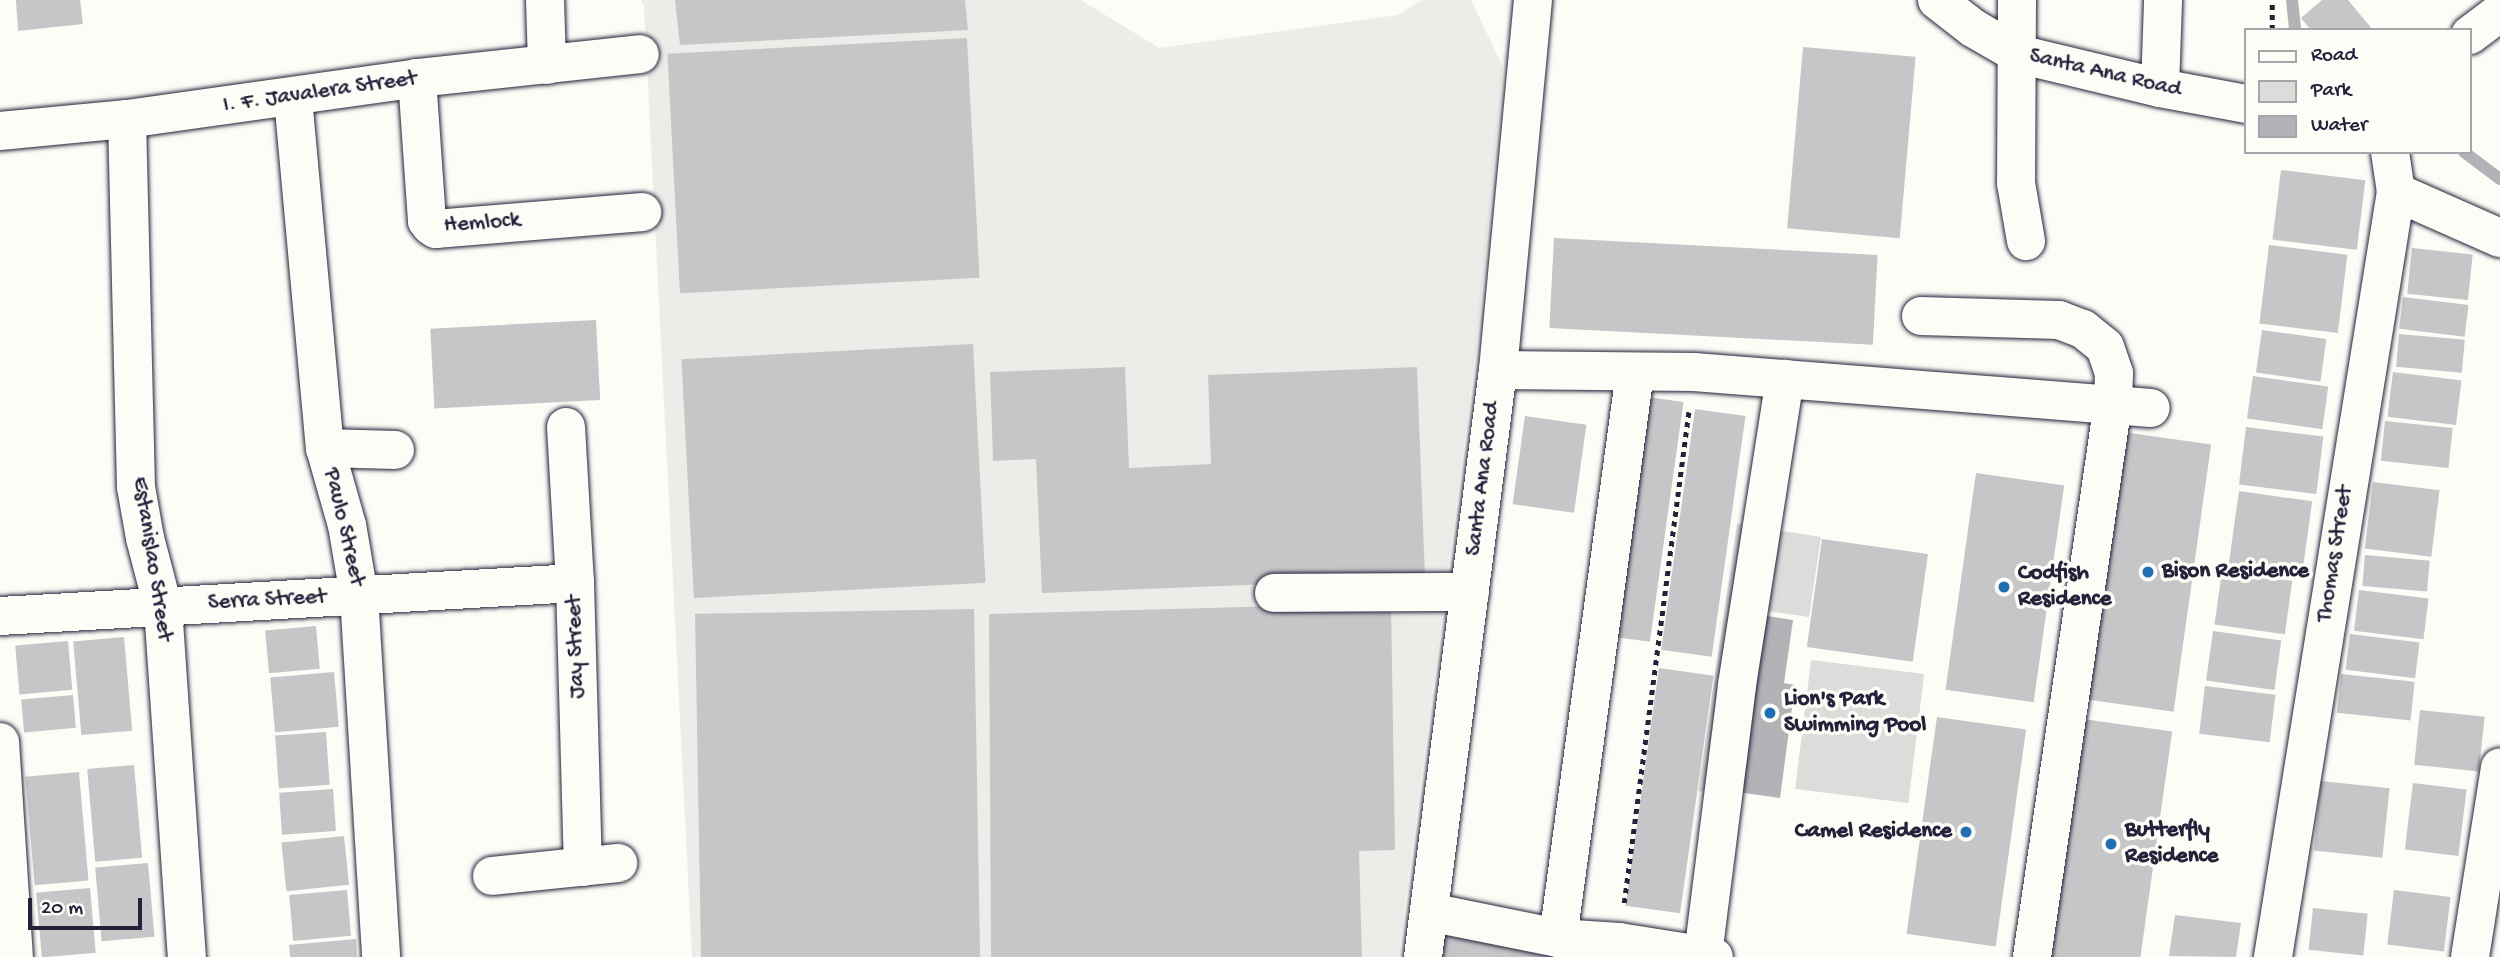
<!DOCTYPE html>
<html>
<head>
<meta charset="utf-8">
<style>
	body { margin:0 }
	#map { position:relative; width:2500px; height:957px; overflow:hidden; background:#fdfcf7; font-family:"Gochi Hand",sans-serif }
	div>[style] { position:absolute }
	.built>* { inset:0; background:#ecece9 }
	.green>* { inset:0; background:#dddcdb; transform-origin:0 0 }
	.water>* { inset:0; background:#b2b2b7 }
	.stream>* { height:12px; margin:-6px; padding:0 6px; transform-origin:6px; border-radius:6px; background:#b2b2b7 }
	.building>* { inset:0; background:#c6c6c8; transform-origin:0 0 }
	.path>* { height:4.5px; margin-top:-2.25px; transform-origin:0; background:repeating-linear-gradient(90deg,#22223b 0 5px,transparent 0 10px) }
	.roads { filter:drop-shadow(0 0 2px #22223b) drop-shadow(0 0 2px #22223b) }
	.minor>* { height:38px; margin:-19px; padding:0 19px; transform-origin:19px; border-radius:19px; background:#fdfcf7 }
	.dots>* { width:19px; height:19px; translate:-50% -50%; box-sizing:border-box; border:4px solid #fdfcf7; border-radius:50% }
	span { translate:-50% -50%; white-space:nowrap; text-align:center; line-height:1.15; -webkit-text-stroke:7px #fdfcf7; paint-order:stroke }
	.street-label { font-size:23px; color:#22223b }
	.poi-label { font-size:23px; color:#22223b; font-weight:700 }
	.left { translate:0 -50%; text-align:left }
	.right { translate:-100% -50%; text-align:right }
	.legend { position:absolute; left:2244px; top:28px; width:228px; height:126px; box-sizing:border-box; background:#fdfcf7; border:2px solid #a5a5ac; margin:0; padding:9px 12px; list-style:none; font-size:21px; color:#22223b }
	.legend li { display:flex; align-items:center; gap:14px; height:35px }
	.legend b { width:35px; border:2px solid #a5a5ac }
	.scale { position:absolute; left:28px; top:898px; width:114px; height:32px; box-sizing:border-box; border:4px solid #22223b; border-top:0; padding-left:9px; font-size:21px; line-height:24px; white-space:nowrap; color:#22223b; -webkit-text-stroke:5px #fdfcf7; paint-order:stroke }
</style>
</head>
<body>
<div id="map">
	<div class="built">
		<i style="clip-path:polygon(641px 0,1081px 0,1159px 48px,1398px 15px,1422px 0,1471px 0,1503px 67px,1477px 341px,1398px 957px,692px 957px,644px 6px)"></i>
	</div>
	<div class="green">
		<i style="clip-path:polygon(1737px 524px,1821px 537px,1809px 617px,1755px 609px,1727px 795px,1698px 791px)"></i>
		<i style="left:1811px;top:660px;width:114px;height:130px;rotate:7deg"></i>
	</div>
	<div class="water">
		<i style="clip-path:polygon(1761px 615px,1793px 620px,1784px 683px,1795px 685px,1780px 798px,1737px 792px)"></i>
	</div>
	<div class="stream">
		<i style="left:2292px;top:0;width:30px;rotate:84deg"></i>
		<i style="left:2464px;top:152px;width:45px;rotate:36.9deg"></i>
	</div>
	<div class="building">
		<i style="clip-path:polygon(16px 0,80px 0,83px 24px,18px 31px)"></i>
		<i style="clip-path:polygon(675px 0,965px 0,968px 30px,680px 45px)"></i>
		<i style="clip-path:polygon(2322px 0,2348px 0,2373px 30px,2311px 30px,2301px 18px)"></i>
		<i style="left:967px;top:38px;width:240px;height:300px;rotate:87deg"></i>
		<i style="left:1803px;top:47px;width:113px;height:182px;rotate:5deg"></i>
		<i style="left:2281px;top:170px;width:85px;height:70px;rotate:7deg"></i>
		<i style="left:1554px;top:238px;width:324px;height:90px;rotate:3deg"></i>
		<i style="left:2269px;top:245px;width:79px;height:79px;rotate:7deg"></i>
		<i style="left:2412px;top:248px;width:61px;height:46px;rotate:6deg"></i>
		<i style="left:2403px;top:297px;width:66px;height:32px;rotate:7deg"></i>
		<i style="left:596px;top:320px;width:80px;height:166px;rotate:87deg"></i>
		<i style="left:2262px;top:330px;width:65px;height:43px;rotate:8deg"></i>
		<i style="left:2399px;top:334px;width:66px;height:33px;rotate:5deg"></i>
		<i style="left:973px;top:344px;width:239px;height:292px;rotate:87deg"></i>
		<i style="clip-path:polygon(1125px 367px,1129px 468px,1211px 464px,1208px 375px,1417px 367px,1425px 578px,1042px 593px,1036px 459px,993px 461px,990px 372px)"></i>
		<i style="left:2393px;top:372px;width:69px;height:45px;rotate:7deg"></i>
		<i style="left:2253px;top:376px;width:76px;height:43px;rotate:8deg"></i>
		<i style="left:1633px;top:395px;width:51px;height:242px;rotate:8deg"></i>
		<i style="left:1695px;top:409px;width:51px;height:243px;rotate:8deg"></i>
		<i style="left:1525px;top:416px;width:62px;height:89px;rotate:8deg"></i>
		<i style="left:2385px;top:421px;width:68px;height:40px;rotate:6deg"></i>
		<i style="left:2246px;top:427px;width:78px;height:58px;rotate:7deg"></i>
		<i style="left:2123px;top:432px;width:89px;height:270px;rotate:8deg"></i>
		<i style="left:1976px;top:473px;width:89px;height:219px;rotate:8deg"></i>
		<i style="left:2373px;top:482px;width:67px;height:67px;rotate:7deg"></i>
		<i style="left:2239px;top:491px;width:74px;height:76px;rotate:8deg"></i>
		<i style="left:1822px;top:539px;width:107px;height:109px;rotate:8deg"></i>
		<i style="left:2365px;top:555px;width:65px;height:31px;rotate:5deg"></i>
		<i style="left:2222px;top:571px;width:71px;height:54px;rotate:8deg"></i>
		<i style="left:2359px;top:590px;width:70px;height:41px;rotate:7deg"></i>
		<i style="clip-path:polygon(1391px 603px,1395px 850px,1359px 851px,1362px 957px,991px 957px,989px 614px)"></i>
		<i style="left:974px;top:609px;width:348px;height:279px;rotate:89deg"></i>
		<i style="left:316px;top:626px;width:43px;height:51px;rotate:85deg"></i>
		<i style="left:2213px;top:631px;width:69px;height:50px;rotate:8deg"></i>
		<i style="left:2350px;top:634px;width:70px;height:36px;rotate:7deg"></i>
		<i style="left:124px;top:637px;width:94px;height:51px;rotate:85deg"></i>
		<i style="left:68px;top:641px;width:49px;height:53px;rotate:85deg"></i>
		<i style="left:1659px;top:668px;width:55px;height:240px;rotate:8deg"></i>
		<i style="left:334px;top:672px;width:55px;height:64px;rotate:85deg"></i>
		<i style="left:2341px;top:674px;width:74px;height:39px;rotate:6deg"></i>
		<i style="left:2205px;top:686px;width:71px;height:48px;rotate:7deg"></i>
		<i style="left:73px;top:695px;width:33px;height:52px;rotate:85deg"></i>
		<i style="left:2420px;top:710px;width:65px;height:55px;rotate:6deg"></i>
		<i style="left:1937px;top:717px;width:90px;height:219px;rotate:8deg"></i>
		<i style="left:2083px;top:719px;width:90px;height:240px;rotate:8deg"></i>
		<i style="left:326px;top:732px;width:53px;height:51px;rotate:86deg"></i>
		<i style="left:134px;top:765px;width:93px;height:47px;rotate:85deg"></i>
		<i style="left:79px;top:772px;width:109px;height:54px;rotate:85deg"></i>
		<i style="left:2321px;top:781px;width:69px;height:70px;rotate:6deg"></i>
		<i style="left:2413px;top:783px;width:54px;height:67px;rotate:7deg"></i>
		<i style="left:333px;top:789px;width:42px;height:54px;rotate:86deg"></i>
		<i style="left:344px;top:836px;width:49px;height:63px;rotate:84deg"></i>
		<i style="left:148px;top:863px;width:74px;height:53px;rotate:85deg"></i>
		<i style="left:90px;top:888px;width:65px;height:54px;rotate:85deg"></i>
		<i style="left:347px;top:890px;width:46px;height:58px;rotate:85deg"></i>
		<i style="left:2394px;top:890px;width:57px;height:55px;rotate:7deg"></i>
		<i style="left:2313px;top:908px;width:55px;height:42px;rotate:6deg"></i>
		<i style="clip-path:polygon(2175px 915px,2241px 923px,2236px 957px,2169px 956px)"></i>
		<i style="clip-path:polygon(1443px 935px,1577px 955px,1577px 957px,1440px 957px)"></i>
		<i style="clip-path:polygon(356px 939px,357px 957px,290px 957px,289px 945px)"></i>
	</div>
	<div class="path">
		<i style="left:2272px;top:30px;width:30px;rotate:-90deg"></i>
		<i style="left:1624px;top:903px;width:498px;rotate:-82.5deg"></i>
	</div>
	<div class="roads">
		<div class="minor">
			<i style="left:545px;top:0;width:65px;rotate:88.2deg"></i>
			<i style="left:1937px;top:0;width:46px;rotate:37.9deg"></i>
			<i style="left:1973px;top:28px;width:52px;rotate:30deg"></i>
			<i style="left:2018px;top:54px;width:146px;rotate:13.5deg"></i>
			<i style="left:2160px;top:88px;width:87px;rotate:10.5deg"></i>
			<i style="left:2017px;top:0;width:183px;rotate:90.3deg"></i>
			<i style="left:2016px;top:183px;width:59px;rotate:80.2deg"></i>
			<i style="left:2470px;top:35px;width:38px;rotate:-37deg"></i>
			<i style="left:417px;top:78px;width:143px;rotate:86deg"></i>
			<i style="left:427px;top:221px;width:6px;rotate:51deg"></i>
			<i style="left:431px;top:226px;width:6px;rotate:31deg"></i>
			<i style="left:436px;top:229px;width:207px;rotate:-4.7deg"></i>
			<i style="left:2160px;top:88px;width:88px;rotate:-88deg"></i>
			<i style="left:293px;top:98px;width:351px;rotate:84.8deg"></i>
			<i style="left:325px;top:448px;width:80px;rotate:74.1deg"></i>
			<i style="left:347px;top:525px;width:71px;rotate:80.3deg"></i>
			<i style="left:359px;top:595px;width:363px;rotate:86.5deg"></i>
			<i style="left:127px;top:119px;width:368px;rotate:88.6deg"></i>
			<i style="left:136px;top:487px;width:52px;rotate:80deg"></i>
			<i style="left:145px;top:538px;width:71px;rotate:75.4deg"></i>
			<i style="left:163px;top:607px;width:351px;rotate:86.1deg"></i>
			<i style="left:0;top:131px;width:128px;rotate:-5.4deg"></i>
			<i style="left:127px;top:119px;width:293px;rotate:-8deg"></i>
			<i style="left:417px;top:78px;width:224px;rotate:-6.1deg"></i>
			<i style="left:2396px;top:192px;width:114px;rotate:23.9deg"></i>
			<i style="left:1921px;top:316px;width:138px;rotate:1.7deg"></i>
			<i style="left:2059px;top:320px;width:26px;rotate:21deg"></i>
			<i style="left:2083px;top:329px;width:28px;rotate:39deg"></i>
			<i style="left:2105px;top:347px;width:28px;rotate:71deg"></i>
			<i style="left:2114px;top:373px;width:30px;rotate:92deg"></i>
			<i style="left:2113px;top:403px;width:560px;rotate:98.32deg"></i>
			<i style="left:1498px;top:370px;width:196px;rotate:0.6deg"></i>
			<i style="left:1694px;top:372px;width:458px;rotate:4.5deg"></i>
			<i style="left:566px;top:427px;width:156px;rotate:86.7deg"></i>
			<i style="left:575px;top:583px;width:284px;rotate:88.4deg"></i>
			<i style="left:325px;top:448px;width:70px;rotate:1.6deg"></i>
			<i style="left:1274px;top:593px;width:196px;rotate:-0.3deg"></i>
			<i style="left:0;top:616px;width:576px;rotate:-3.28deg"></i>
			<i style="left:0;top:742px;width:215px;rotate:86.3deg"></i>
			<i style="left:492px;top:876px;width:127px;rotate:-5.9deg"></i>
			<i style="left:1429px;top:912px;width:132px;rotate:11.4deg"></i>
			<i style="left:1558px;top:938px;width:61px;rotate:3.8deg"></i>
			<i style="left:1619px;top:942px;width:96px;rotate:9deg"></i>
			<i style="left:1558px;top:938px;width:571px;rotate:-82.25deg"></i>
			<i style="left:1703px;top:955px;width:272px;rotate:-82.8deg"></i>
			<i style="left:1737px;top:685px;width:310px;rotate:-81.1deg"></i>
			<i style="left:1423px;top:957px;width:592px;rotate:-82.72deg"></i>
			<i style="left:1498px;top:370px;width:372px;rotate:-84.6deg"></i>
			<i style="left:2273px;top:957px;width:775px;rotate:-80.87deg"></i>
			<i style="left:2396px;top:192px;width:40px;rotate:-98.5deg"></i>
			<i style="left:2470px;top:957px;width:192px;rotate:-81deg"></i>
		</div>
	</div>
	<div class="dots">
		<i style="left:2148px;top:572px;background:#1f6fb2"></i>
		<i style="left:2004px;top:587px;background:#1f6fb2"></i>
		<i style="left:1770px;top:713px;background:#1f6fb2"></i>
		<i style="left:1966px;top:832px;background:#1f6fb2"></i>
		<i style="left:2111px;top:844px;background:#1f6fb2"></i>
	</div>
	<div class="street-label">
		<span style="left:2105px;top:74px;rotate:13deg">Santa Ana Road</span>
		<span style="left:320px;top:93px;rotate:-8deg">I. F. Javalera Street</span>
		<span style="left:482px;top:224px;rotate:-4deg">Hemlock</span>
		<span style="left:1484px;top:479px;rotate:-83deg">Santa Ana Road</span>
		<span style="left:343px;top:527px;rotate:77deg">Paulo Street</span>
		<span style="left:2336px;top:554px;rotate:-81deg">Thomas Street</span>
		<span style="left:151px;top:559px;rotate:81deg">Estanislao Street</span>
		<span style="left:267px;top:601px;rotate:-3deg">Serra Street</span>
		<span style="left:577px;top:647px;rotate:-92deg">Jay Street</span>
	</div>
	<div class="poi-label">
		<span class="left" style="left:2162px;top:572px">Bison Residence</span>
		<span class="left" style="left:2018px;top:587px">Codfish<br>Residence</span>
		<span class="left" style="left:1784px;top:713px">Lion's Park<br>Swimming Pool</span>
		<span class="left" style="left:2125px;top:844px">Butterfly<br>Residence</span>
		<span class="right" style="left:1952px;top:832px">Camel Residence</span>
	</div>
	<ul class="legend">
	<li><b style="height:9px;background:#fdfcf7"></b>Road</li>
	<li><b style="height:19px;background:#dddcdb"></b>Park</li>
	<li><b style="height:19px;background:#b2b2b7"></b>Water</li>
	</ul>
	<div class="scale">20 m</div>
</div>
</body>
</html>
